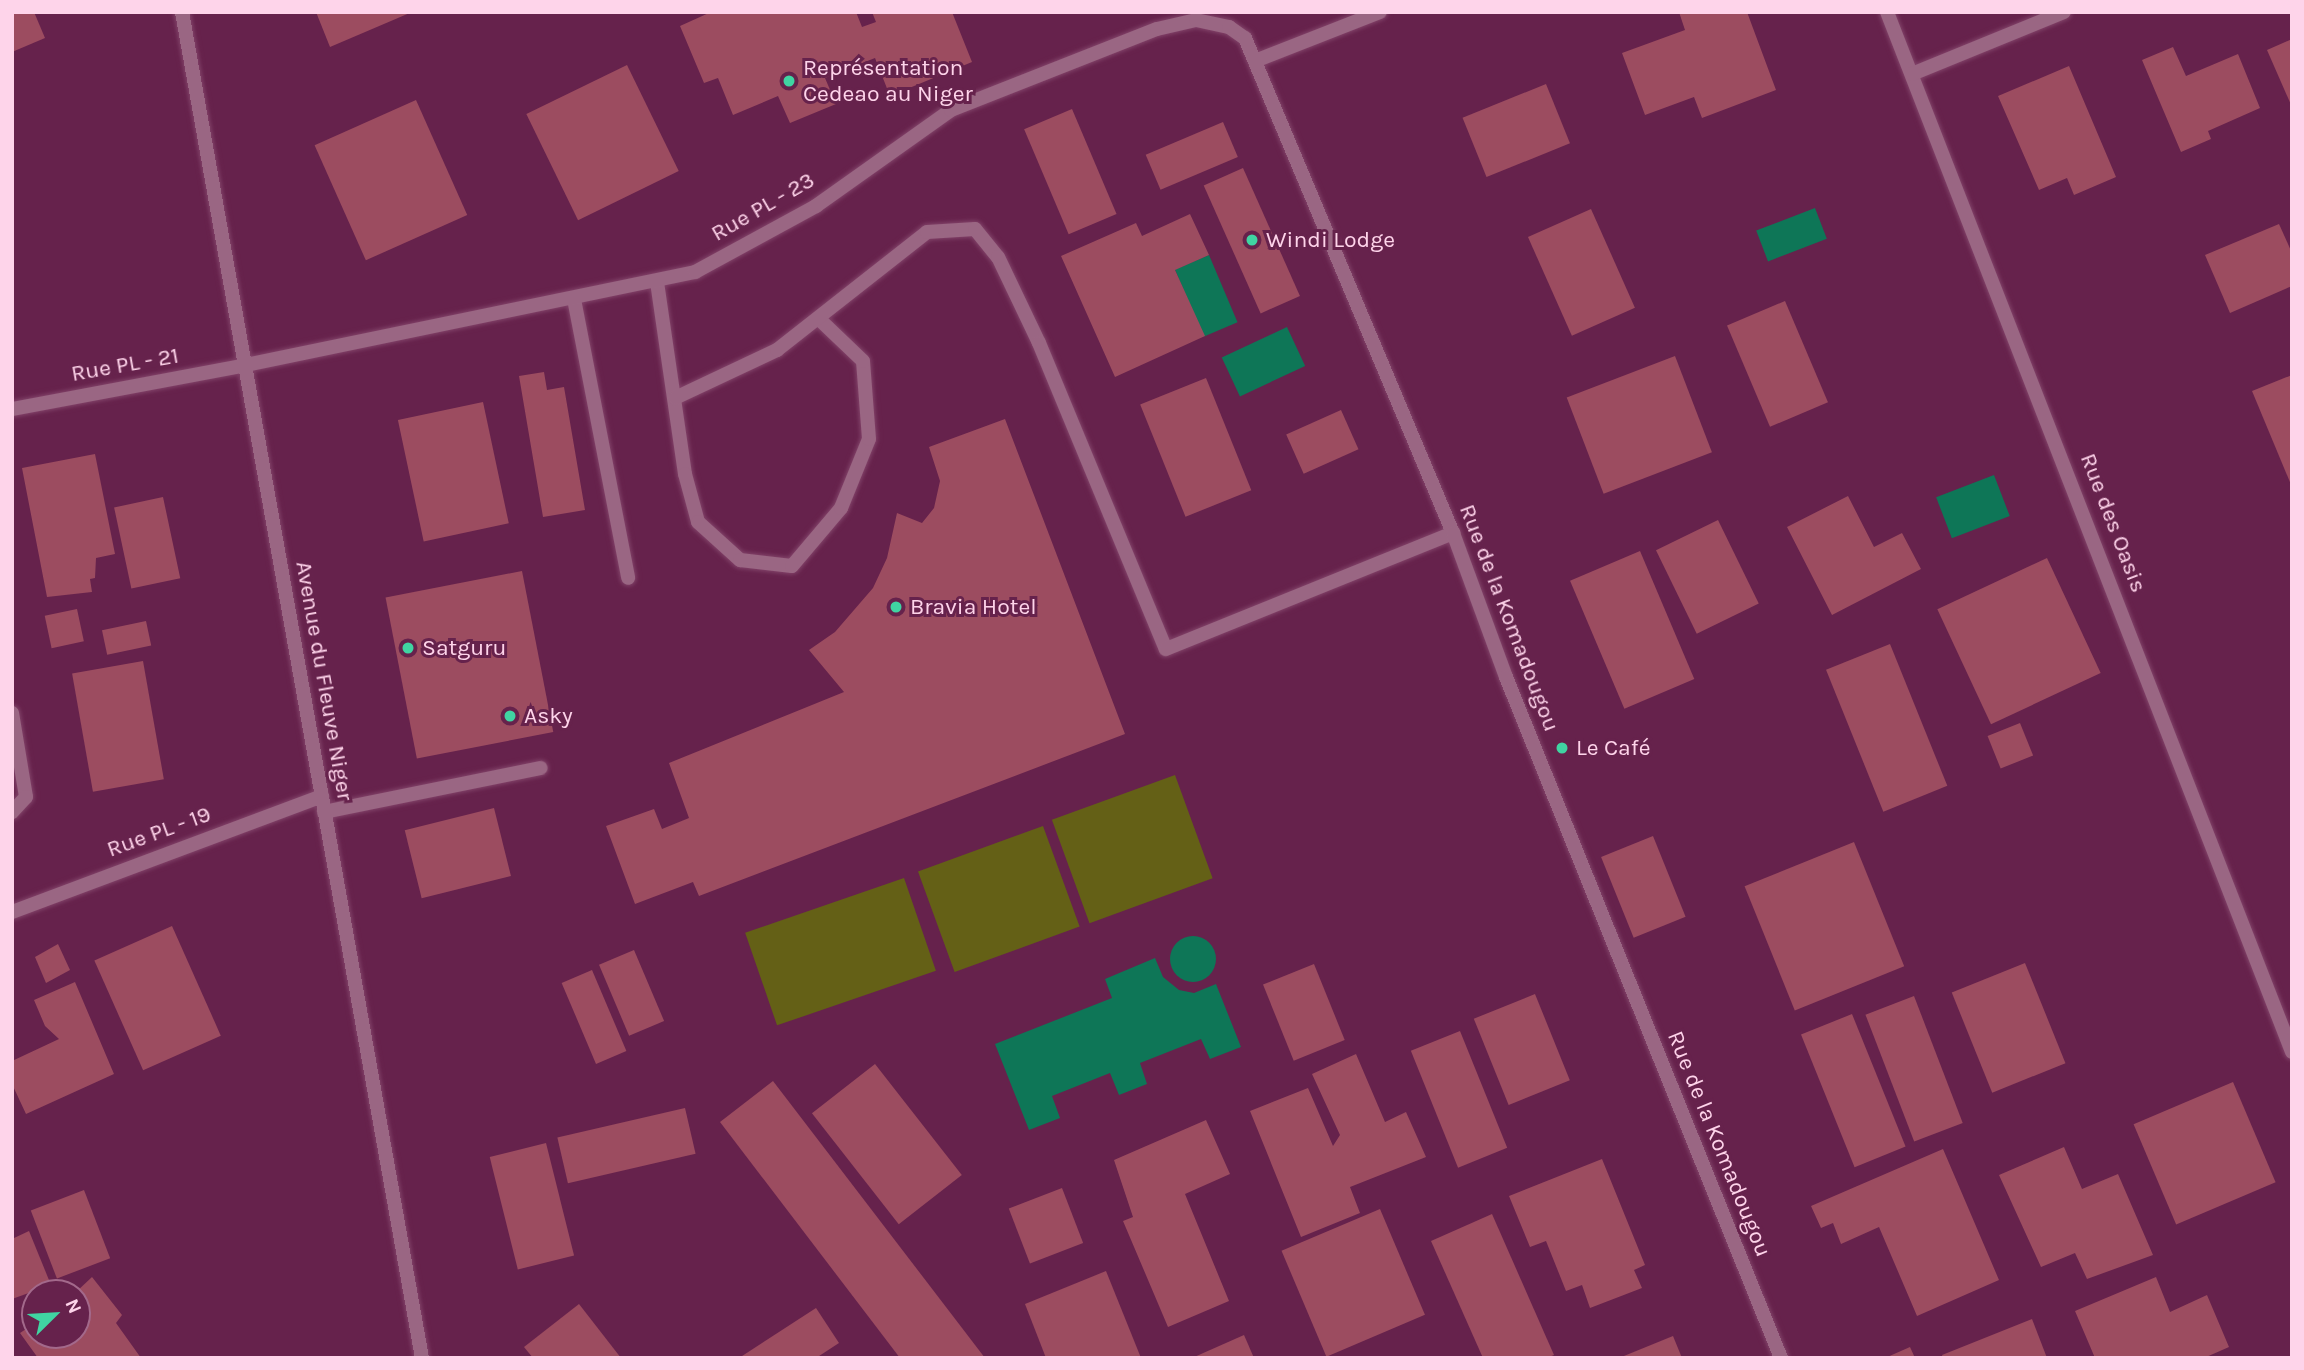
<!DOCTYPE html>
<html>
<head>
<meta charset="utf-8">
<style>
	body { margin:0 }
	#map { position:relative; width:2304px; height:1370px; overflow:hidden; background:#66224c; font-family:Karla,sans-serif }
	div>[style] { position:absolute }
	.green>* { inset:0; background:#646016; transform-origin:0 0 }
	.water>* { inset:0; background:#0e7657; transform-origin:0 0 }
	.round { border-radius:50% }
	.building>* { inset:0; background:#9c4c60; transform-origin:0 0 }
	.roads { filter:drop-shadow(0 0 2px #814268) drop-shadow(0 0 2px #814268) }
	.service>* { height:14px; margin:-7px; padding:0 7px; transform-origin:7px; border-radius:7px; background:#9a6683 }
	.pedestrian>* { height:14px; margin:-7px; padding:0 7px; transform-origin:7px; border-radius:7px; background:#9a6683 }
	.minor>* { height:14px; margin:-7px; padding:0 7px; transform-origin:7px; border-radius:7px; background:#9a6683 }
	.tertiary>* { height:14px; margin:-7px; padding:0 7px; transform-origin:7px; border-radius:7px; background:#9a6683 }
	.dots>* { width:19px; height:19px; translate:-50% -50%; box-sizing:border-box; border:4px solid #66224c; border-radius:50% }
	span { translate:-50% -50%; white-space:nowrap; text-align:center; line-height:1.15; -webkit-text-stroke:6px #66224c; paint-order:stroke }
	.poi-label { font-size:23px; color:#fed4ea }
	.left { translate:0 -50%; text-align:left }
	.street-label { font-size:23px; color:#fed4ea }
	.frame { position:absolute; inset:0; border:14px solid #fed4ea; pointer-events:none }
	.north { position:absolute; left:21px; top:1279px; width:70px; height:70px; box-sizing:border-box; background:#66224c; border:2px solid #a3698b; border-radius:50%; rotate:66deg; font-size:19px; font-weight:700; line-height:28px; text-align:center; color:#fed4ea }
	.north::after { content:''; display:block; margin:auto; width:24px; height:32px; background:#40d4a2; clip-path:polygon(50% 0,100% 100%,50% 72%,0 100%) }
</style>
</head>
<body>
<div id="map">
	<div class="green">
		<i style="left:1175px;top:775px;width:110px;height:131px;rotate:70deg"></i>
		<i style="left:1043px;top:826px;width:107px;height:133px;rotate:70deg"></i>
		<i style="left:904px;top:878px;width:98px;height:168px;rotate:71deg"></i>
	</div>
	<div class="water">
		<i style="left:1815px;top:208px;width:33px;height:63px;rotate:69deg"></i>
		<i style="left:1209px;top:255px;width:73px;height:37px;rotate:67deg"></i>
		<i style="left:1287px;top:327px;width:43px;height:72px;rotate:65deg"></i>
		<i style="left:1994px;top:475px;width:44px;height:62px;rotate:69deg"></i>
		<i class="round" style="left:1170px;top:936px;width:46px;height:46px"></i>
		<i style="clip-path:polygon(1155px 958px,1163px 977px,1179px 990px,1194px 993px,1216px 984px,1241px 1047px,1210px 1059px,1201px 1039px,1140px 1063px,1147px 1084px,1119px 1095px,1110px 1073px,1052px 1096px,1060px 1118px,1029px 1130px,995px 1044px,1112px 998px,1105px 979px)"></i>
	</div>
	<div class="building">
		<i style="clip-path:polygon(12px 12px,34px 12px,45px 38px,12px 52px)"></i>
		<i style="clip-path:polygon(316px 12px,412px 12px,330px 47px)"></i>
		<i style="clip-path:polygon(711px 12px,856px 12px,862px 27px,876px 22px,872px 12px,952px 12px,972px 62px,890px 96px,875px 58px,825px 78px,836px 104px,790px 123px,778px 96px,733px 115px,718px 78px,704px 83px,680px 26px)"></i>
		<i style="clip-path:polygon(1679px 12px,1747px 12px,1776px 90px,1702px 118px,1694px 97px,1645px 115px,1622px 53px,1685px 30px)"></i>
		<i style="clip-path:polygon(2292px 39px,2292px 107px,2267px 50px)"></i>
		<i style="clip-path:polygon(2173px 47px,2186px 76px,2238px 54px,2260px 108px,2208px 131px,2211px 139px,2181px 152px,2142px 60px)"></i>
		<i style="left:627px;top:65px;width:118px;height:112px;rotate:64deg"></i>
		<i style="clip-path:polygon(2069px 66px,2116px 177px,2074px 195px,2067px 178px,2039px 190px,1998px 96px)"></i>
		<i style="left:1546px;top:84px;width:64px;height:90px;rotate:68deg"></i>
		<i style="left:416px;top:100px;width:126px;height:111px;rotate:66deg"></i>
		<i style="left:1072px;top:109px;width:114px;height:52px;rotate:67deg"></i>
		<i style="left:1223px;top:122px;width:38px;height:84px;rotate:67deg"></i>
		<i style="left:1243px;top:168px;width:140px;height:43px;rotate:66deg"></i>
		<i style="left:1591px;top:209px;width:108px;height:69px;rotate:66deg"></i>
		<i style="clip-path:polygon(1190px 214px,1209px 255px,1175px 270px,1205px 336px,1115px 377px,1061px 256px,1136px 223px,1142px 236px)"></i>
		<i style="clip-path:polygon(2279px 224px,2292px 253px,2292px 286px,2230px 313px,2205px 255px)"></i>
		<i style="left:1785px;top:301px;width:110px;height:63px;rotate:67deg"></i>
		<i style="left:1675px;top:356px;width:103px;height:116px;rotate:69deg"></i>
		<i style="clip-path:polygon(544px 372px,547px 390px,564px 387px,585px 510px,543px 517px,519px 376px)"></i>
		<i style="clip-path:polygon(2292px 375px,2292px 487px,2252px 391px)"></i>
		<i style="left:1206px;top:378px;width:121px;height:71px;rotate:68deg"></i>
		<i style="left:483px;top:402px;width:124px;height:87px;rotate:78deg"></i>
		<i style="left:1341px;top:410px;width:43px;height:60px;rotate:66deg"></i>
		<i style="clip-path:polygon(1005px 419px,1125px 734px,699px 896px,693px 882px,635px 904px,606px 826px,654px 809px,662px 829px,689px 818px,669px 763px,844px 692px,809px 650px,835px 632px,873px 588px,887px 558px,897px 513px,922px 523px,934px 508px,940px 481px,929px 447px)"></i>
		<i style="clip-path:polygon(95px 454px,115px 554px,96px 558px,95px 578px,90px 579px,92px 592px,47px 597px,22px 468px)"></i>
		<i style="clip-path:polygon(1848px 496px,1874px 547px,1902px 533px,1921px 569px,1832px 615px,1787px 527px)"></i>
		<i style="left:163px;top:497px;width:83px;height:50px;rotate:78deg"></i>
		<i style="left:1718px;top:520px;width:93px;height:69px;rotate:64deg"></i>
		<i style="left:1640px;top:551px;width:139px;height:76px;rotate:67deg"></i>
		<i style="left:2047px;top:558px;width:127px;height:121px;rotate:65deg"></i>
		<i style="left:522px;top:571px;width:164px;height:139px;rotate:79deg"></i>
		<i style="left:77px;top:609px;width:33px;height:33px;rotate:78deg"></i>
		<i style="left:146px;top:621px;width:25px;height:45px;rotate:78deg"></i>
		<i style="left:1890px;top:644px;width:153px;height:69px;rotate:68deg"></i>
		<i style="left:143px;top:661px;width:120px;height:72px;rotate:80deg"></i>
		<i style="left:2020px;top:723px;width:35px;height:35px;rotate:68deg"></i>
		<i style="left:494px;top:808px;width:70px;height:92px;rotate:76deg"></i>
		<i style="left:1653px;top:836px;width:87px;height:56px;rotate:68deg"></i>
		<i style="left:1854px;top:842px;width:134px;height:118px;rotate:68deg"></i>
		<i style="left:172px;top:926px;width:120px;height:85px;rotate:66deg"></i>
		<i style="clip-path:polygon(58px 944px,70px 970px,46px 983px,35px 957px)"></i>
		<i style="left:634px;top:950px;width:77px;height:38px;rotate:67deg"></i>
		<i style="left:2025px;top:963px;width:108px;height:79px;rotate:68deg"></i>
		<i style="left:1314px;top:964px;width:82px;height:55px;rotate:68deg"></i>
		<i style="left:592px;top:970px;width:88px;height:33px;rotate:67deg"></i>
		<i style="clip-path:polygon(75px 982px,114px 1074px,26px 1114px,12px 1084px,12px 1061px,59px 1039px,45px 1026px,34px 1000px)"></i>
		<i style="left:1535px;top:994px;width:93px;height:66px;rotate:68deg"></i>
		<i style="left:1914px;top:996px;width:136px;height:52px;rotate:69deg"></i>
		<i style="left:1852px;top:1014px;width:143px;height:55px;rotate:68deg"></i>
		<i style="left:1460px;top:1031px;width:126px;height:53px;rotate:68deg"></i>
		<i style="clip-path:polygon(1356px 1054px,1385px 1122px,1406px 1112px,1426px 1157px,1350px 1187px,1360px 1213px,1301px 1237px,1250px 1111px,1308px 1088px,1333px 1146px,1340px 1135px,1312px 1074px)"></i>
		<i style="left:875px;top:1064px;width:141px;height:80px;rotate:52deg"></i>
		<i style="clip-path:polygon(773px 1081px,985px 1358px,900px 1358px,720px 1122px)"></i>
		<i style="left:2233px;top:1082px;width:109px;height:108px;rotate:67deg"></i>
		<i style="left:685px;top:1108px;width:47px;height:131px;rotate:77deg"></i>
		<i style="clip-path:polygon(1206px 1120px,1230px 1174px,1185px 1194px,1229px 1301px,1168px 1327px,1123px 1221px,1133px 1217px,1114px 1160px)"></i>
		<i style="left:546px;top:1143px;width:116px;height:58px;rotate:76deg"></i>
		<i style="clip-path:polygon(2064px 1147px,2082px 1189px,2118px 1174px,2153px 1255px,2087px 1279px,2075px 1253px,2041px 1267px,1999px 1175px)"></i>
		<i style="clip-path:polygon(1943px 1149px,1999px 1280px,1917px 1316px,1879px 1227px,1841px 1244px,1833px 1223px,1821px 1228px,1811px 1206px)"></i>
		<i style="clip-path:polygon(1602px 1159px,1645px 1265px,1634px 1270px,1642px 1288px,1590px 1308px,1582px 1285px,1566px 1291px,1546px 1241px,1530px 1247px,1509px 1196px)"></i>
		<i style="left:1062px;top:1188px;width:59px;height:57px;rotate:69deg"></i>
		<i style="left:84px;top:1190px;width:73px;height:57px;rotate:69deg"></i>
		<i style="left:1380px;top:1209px;width:115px;height:107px;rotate:67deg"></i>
		<i style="clip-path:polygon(1492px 1214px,1554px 1355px,1547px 1358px,1483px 1358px,1431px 1241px)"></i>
		<i style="clip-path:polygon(29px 1231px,51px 1285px,12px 1299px,12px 1239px)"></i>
		<i style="clip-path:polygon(1106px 1271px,1141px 1358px,1046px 1358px,1025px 1304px)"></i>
		<i style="clip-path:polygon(92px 1277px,122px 1315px,116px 1323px,141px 1358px,38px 1358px,20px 1333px,35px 1323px,35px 1335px,77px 1335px,75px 1293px)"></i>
		<i style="clip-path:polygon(2156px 1277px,2170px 1312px,2207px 1295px,2229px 1347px,2204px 1358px,2095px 1358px,2075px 1311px)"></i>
		<i style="clip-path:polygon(579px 1304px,621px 1358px,533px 1358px,524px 1347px)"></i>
		<i style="clip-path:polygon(816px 1308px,839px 1343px,816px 1358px,739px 1358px)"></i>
		<i style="clip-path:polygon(2032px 1319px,2047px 1358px,1943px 1358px,1942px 1355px)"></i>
		<i style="clip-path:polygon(1244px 1335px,1254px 1358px,1192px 1358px)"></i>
		<i style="clip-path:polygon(1673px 1336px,1682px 1358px,1619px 1358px)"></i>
		<i style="clip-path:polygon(1910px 1347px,1915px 1358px,1885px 1358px)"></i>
	</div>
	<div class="roads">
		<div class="service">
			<i style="left:657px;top:282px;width:194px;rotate:81.7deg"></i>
			<i style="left:685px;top:474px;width:50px;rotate:74.8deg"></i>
			<i style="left:698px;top:522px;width:57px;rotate:42.1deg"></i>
			<i style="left:740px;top:560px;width:52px;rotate:6.6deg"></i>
			<i style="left:792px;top:566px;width:76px;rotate:-49.8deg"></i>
			<i style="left:841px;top:508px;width:74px;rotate:-67.9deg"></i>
			<i style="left:869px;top:439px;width:78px;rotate:-94.4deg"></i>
			<i style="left:863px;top:361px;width:61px;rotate:-136.3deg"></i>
			<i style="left:574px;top:299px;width:284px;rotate:79deg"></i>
			<i style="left:675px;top:398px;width:113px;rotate:-25.2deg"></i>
			<i style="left:777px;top:350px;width:191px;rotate:-38.2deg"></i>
			<i style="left:927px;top:232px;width:48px;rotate:-3.6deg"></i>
			<i style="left:975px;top:229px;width:36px;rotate:51deg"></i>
			<i style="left:998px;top:257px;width:95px;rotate:64.5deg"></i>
			<i style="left:1039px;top:343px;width:331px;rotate:67.5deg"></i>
			<i style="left:1166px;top:649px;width:310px;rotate:-22deg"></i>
			<i style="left:12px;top:713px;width:85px;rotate:80.5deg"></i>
			<i style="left:26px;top:797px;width:21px;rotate:133deg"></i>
		</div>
		<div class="pedestrian">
			<i style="left:324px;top:812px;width:221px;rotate:-11.5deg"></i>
		</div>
		<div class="minor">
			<i style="left:1887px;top:12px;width:1116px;rotate:68.72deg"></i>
			<i style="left:1255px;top:61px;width:134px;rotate:-21.4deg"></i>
			<i style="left:1912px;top:74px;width:164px;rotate:-22.2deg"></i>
			<i style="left:12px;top:409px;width:238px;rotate:-10.6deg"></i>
			<i style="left:246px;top:365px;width:459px;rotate:-11.7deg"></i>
			<i style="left:695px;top:272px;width:138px;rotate:-28.6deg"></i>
			<i style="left:816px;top:206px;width:166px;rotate:-35.4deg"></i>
			<i style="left:951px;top:110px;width:221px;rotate:-21.5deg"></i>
			<i style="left:1157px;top:29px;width:40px;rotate:-13deg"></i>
			<i style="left:1196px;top:20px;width:34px;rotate:12deg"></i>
			<i style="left:1229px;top:27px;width:19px;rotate:35deg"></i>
			<i style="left:1245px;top:38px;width:537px;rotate:67.21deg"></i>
			<i style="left:1453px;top:533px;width:153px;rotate:69.8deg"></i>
			<i style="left:1506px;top:677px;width:734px;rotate:68.01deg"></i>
			<i style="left:12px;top:912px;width:331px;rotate:-20.5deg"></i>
		</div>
		<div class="tertiary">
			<i style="left:182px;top:12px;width:1367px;rotate:79.89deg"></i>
		</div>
	</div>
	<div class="dots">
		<i style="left:789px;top:81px;background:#40d4a2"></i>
		<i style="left:1252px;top:240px;background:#40d4a2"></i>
		<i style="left:896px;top:607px;background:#40d4a2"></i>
		<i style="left:408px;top:648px;background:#40d4a2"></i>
		<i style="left:510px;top:716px;background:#40d4a2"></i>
		<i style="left:1562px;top:748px;background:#40d4a2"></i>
	</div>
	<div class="poi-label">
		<span class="left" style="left:803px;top:81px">Représentation<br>Cedeao au Niger</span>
		<span class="left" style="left:1266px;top:240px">Windi Lodge</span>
		<span class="left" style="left:910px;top:607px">Bravia Hotel</span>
		<span class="left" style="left:422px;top:648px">Satguru</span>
		<span class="left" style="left:524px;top:716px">Asky</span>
		<span class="left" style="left:1576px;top:748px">Le Café</span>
	</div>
	<div class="street-label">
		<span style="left:763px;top:207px;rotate:-30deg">Rue PL - 23</span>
		<span style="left:125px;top:365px;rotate:-10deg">Rue PL - 21</span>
		<span style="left:2113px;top:523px;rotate:69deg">Rue des Oasis</span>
		<span style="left:1509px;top:618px;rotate:69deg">Rue de la Komadougou</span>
		<span style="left:324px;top:681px;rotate:80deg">Avenue du Fleuve Niger</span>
		<span style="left:159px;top:832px;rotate:-20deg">Rue PL - 19</span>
		<span style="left:1719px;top:1144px;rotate:68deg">Rue de la Komadougou</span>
	</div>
	<div class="frame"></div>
	<div class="north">N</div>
</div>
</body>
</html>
